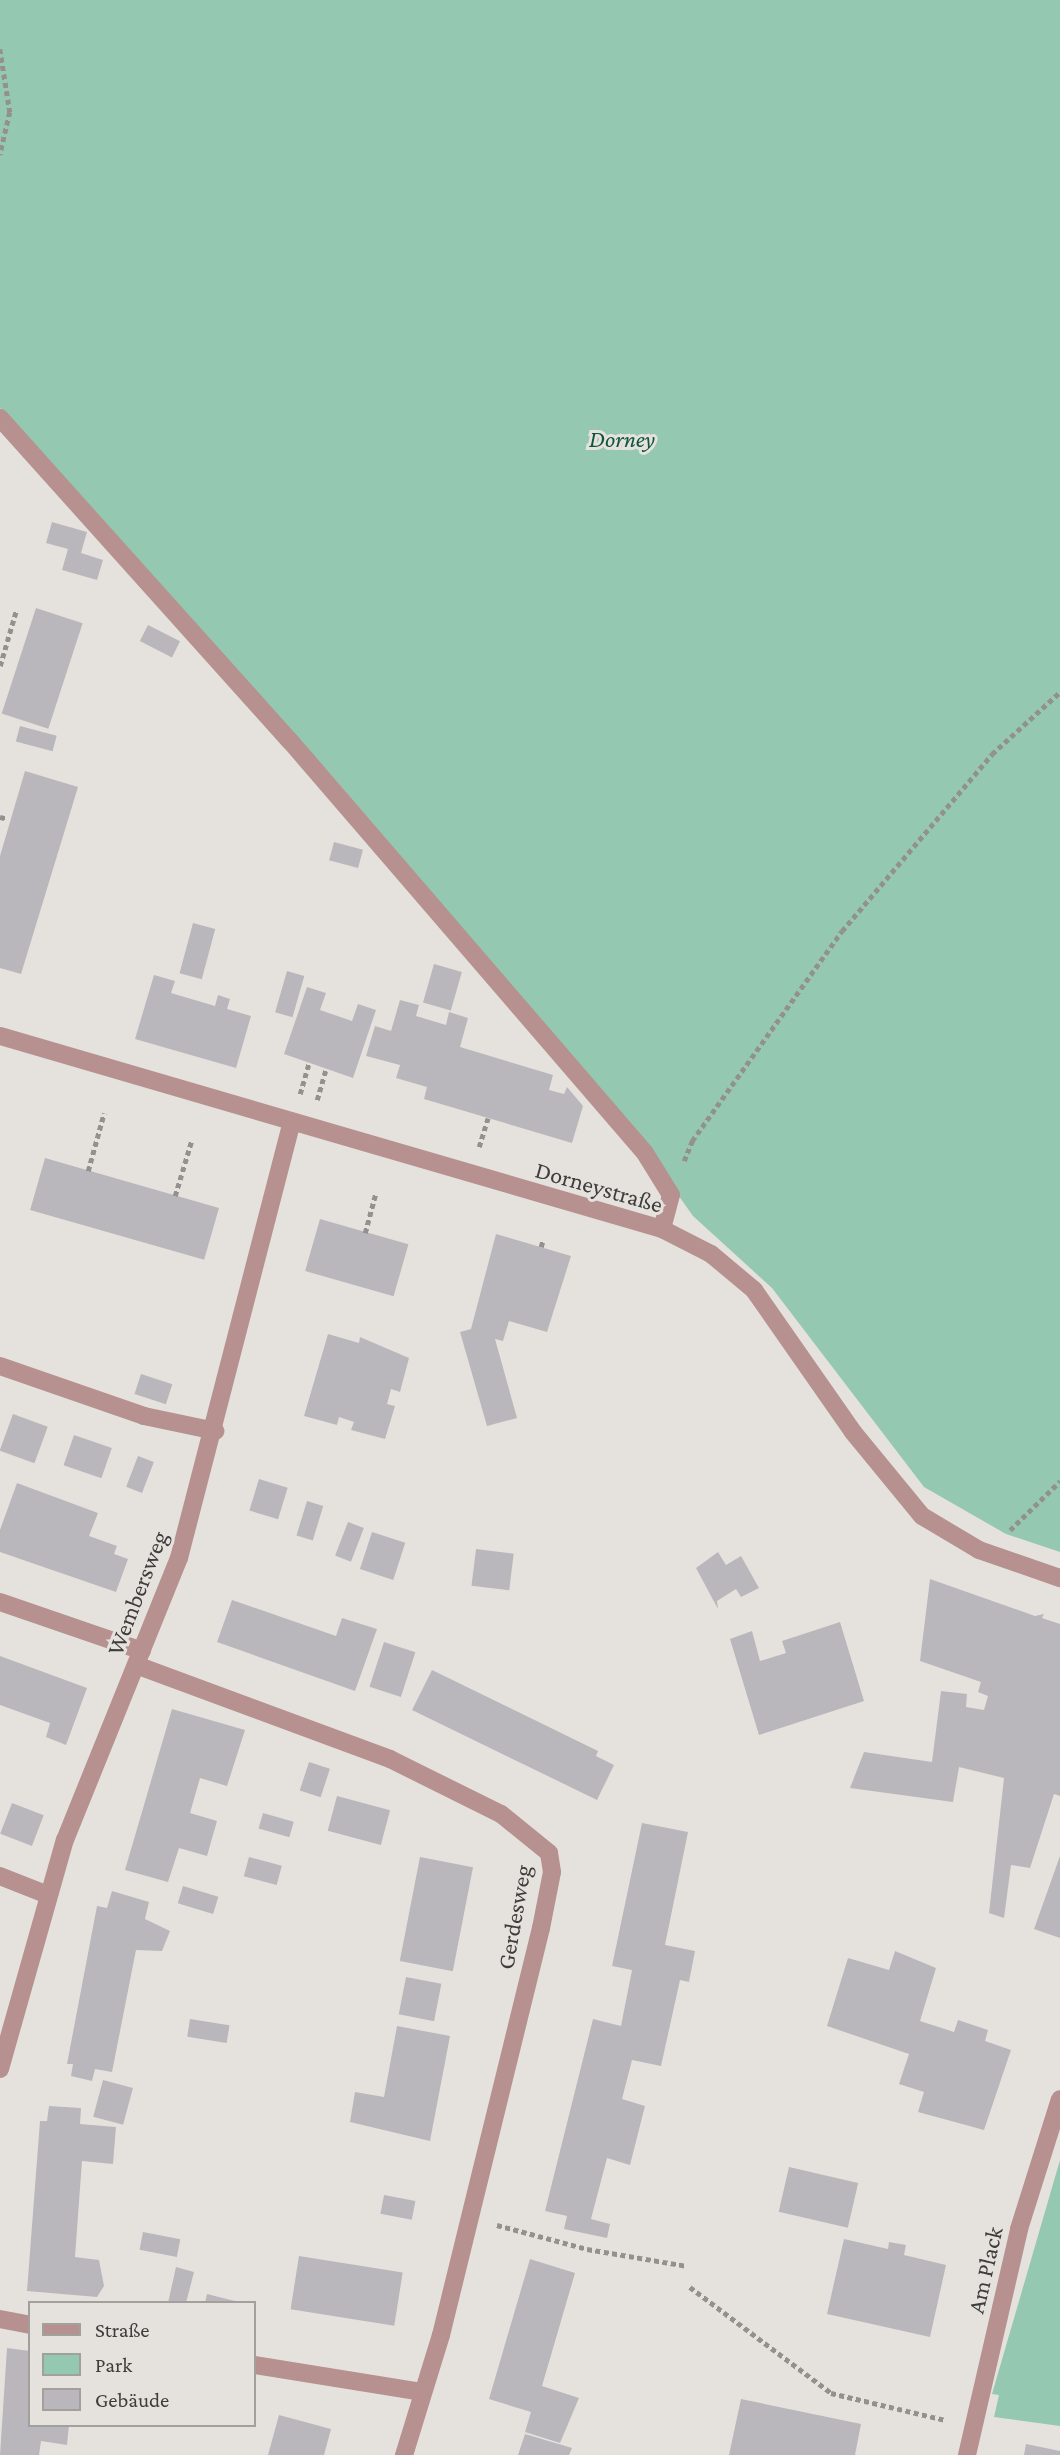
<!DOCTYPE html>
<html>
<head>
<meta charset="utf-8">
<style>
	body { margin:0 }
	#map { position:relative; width:1060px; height:2455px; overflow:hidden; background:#e5e2de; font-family:"Crimson Pro",serif }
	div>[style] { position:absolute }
	.green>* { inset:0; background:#95c8b1 }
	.building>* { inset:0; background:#b9b7bb; transform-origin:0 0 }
	.path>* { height:4.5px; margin-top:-2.25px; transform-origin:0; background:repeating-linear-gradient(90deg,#93918e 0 5px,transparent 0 8.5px) }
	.minor>* { height:18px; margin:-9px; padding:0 9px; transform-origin:9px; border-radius:9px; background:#b6918f }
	span { translate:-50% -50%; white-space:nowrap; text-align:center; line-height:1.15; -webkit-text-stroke:6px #e5e2de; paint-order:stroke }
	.park-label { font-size:24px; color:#0f543d; font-style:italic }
	.street-label { font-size:24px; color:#3e3d3b }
	.legend { position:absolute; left:28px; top:2301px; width:228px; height:126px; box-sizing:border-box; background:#e5e2de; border:2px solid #a2a09d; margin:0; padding:9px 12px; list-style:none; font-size:21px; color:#3e3d3b }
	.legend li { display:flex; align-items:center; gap:14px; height:35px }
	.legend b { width:35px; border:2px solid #a2a09d }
</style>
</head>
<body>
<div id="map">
	<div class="green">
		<i style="clip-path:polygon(0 0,1060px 0,1060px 1552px,1006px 1534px,924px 1487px,772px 1288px,693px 1216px,642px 1144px,331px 775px,0 408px)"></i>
		<i style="clip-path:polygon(1060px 2160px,1060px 2426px,994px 2417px,999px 2395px,992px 2394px)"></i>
	</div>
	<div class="building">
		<i style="clip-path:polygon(52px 522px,87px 532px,81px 553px,103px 560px,97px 580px,62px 570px,68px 549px,46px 543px)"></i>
		<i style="left:36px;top:608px;width:49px;height:111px;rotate:18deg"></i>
		<i style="left:148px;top:625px;width:36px;height:18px;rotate:27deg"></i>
		<i style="left:20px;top:726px;width:38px;height:16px;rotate:15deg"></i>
		<i style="clip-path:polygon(25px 771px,78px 787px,21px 974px,0 968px,0 856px)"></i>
		<i style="left:334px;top:842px;width:30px;height:19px;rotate:15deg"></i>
		<i style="left:193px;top:923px;width:23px;height:52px;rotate:15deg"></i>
		<i style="left:434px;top:964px;width:29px;height:40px;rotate:16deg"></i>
		<i style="left:287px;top:971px;width:18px;height:43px;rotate:16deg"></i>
		<i style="clip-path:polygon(154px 975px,175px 981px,171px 993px,215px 1006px,218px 995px,230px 999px,227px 1009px,251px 1016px,236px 1068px,135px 1039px)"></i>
		<i style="clip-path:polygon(307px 987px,326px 993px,320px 1010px,352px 1021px,358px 1004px,376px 1010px,353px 1078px,284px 1054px)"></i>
		<i style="clip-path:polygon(400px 1000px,419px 1005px,416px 1016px,446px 1025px,449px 1012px,468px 1018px,460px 1047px,553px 1075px,549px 1090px,564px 1094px,567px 1087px,583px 1106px,572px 1143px,424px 1099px,427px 1087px,396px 1078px,400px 1065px,366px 1056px,375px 1026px,391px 1031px)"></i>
		<i style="left:45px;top:1158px;width:181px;height:54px;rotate:16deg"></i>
		<i style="left:320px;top:1219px;width:92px;height:54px;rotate:16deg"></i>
		<i style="clip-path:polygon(496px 1234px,571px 1256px,547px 1332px,509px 1321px,503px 1341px,495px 1339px,517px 1418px,487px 1426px,460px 1332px,471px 1329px)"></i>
		<i style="clip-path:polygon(328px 1334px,359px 1343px,360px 1337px,409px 1358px,400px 1392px,391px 1389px,387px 1404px,395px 1406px,385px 1439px,351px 1430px,354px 1422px,339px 1417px,337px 1425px,304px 1416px)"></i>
		<i style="left:141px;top:1374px;width:33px;height:21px;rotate:18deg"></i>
		<i style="left:13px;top:1414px;width:37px;height:39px;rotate:20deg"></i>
		<i style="left:74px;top:1435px;width:40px;height:32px;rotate:19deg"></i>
		<i style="left:138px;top:1456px;width:17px;height:33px;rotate:21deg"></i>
		<i style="left:259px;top:1479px;width:30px;height:33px;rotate:17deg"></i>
		<i style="clip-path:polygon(17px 1483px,98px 1513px,89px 1536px,117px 1546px,114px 1554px,128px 1559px,116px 1592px,0 1552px,0 1530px)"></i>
		<i style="left:307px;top:1501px;width:17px;height:36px;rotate:17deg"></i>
		<i style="left:348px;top:1522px;width:17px;height:36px;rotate:21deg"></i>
		<i style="left:372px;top:1532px;width:35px;height:39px;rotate:18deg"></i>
		<i style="left:476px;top:1549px;width:38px;height:37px;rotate:7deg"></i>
		<i style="clip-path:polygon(718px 1552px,726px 1565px,741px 1556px,759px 1588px,741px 1597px,736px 1589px,717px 1601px,718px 1609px,696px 1568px)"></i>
		<i style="clip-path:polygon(930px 1579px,1035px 1616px,1044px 1614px,1042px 1618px,1060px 1624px,1060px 1796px,1054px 1794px,1030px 1868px,1011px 1865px,1004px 1918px,989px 1913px,1004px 1778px,959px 1767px,953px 1802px,850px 1788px,864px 1752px,932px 1762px,941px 1691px,967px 1694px,966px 1707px,984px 1710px,988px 1696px,978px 1692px,981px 1682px,920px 1661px)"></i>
		<i style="clip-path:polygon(232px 1600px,336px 1636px,342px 1618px,377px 1629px,355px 1691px,217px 1642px)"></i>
		<i style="clip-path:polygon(840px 1622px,864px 1701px,759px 1735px,730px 1639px,752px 1631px,760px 1661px,786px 1653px,782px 1641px)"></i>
		<i style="left:384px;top:1642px;width:33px;height:47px;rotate:18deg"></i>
		<i style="clip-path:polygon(0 1656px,87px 1688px,66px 1745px,46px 1737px,50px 1723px,0 1705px)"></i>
		<i style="clip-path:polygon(432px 1670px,598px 1751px,596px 1756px,614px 1765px,597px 1800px,412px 1710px)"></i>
		<i style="clip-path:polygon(172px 1709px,245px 1730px,227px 1786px,200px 1778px,190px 1813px,217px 1821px,207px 1856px,179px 1848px,168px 1882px,125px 1870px)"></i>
		<i style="left:309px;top:1762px;width:22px;height:30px;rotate:18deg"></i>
		<i style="left:337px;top:1796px;width:55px;height:36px;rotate:15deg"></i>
		<i style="left:12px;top:1803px;width:34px;height:33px;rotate:21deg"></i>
		<i style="left:263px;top:1813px;width:32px;height:16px;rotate:16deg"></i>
		<i style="clip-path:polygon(642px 1823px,688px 1832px,665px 1945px,695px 1951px,689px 1982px,680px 1980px,661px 2066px,632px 2060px,622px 2099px,645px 2106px,630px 2165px,607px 2158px,591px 2219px,610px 2224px,607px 2238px,564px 2229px,567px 2216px,545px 2211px,593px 2019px,621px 2026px,632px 1970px,612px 1966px)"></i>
		<i style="clip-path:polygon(1060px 1856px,1060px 1938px,1034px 1929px)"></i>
		<i style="left:249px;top:1857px;width:34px;height:20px;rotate:15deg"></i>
		<i style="left:420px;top:1857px;width:54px;height:106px;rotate:11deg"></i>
		<i style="left:183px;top:1886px;width:37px;height:18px;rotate:17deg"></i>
		<i style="clip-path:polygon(112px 1891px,149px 1902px,145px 1919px,170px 1931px,162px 1951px,136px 1950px,112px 2072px,95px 2069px,92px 2081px,71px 2076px,73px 2064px,67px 2064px,97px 1906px,107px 1908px)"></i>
		<i style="clip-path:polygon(895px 1951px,936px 1968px,920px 2021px,954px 2032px,958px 2020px,988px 2030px,985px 2041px,1011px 2050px,984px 2130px,918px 2112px,924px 2092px,899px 2084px,909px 2054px,827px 2026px,848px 1958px,889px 1970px)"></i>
		<i style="left:406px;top:1977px;width:36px;height:38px;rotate:11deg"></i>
		<i style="left:190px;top:2019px;width:40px;height:18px;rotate:9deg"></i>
		<i style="clip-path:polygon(397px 2026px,450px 2036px,430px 2141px,350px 2122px,355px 2092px,384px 2097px)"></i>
		<i style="left:103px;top:2080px;width:31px;height:38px;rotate:15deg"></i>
		<i style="clip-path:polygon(49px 2106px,81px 2108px,80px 2124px,116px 2127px,113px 2164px,82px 2161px,75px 2257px,99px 2260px,104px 2286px,97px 2297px,27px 2291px,40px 2121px,47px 2121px)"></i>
		<i style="left:789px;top:2167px;width:71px;height:46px;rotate:13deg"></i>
		<i style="left:384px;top:2195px;width:32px;height:19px;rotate:11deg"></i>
		<i style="left:143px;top:2232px;width:38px;height:18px;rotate:11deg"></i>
		<i style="clip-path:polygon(844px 2239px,888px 2249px,889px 2242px,906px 2245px,904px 2255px,946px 2265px,930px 2337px,827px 2314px)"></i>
		<i style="left:299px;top:2256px;width:105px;height:54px;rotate:9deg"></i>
		<i style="clip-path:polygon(530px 2259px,575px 2273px,542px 2386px,579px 2398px,560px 2443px,525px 2432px,531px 2412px,489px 2399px)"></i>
		<i style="clip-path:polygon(176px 2267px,194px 2272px,186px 2303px,168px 2303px)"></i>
		<i style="clip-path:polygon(207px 2294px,239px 2302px,239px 2303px,205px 2303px)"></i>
		<i style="clip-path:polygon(7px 2348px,30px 2351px,30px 2425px,69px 2425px,67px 2445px,41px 2441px,39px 2455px,0 2455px)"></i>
		<i style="clip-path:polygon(741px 2399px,861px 2424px,855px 2455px,729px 2455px)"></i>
		<i style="clip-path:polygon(279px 2415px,331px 2429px,324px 2455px,268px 2455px)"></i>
		<i style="clip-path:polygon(525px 2434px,572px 2448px,569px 2455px,518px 2455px)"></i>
		<i style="clip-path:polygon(1026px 2444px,1060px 2451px,1060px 2455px,1024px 2455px)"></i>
	</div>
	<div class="path">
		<i style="left:0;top:49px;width:64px;rotate:81deg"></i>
		<i style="left:10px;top:112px;width:44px;rotate:103.1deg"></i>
		<i style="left:0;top:666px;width:57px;rotate:-73.8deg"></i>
		<i style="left:0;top:817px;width:8px;rotate:14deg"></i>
		<i style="left:300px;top:1094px;width:33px;rotate:-74deg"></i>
		<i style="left:317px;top:1100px;width:33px;rotate:-74deg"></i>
		<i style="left:479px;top:1147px;width:30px;rotate:-73deg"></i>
		<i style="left:684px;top:1161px;width:22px;rotate:-68deg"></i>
		<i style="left:692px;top:1141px;width:258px;rotate:-54.5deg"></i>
		<i style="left:842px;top:931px;width:232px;rotate:-49.7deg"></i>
		<i style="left:992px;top:754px;width:92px;rotate:-42.4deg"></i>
		<i style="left:88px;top:1171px;width:60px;rotate:-74.6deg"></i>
		<i style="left:175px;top:1196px;width:59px;rotate:-73.4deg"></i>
		<i style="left:365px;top:1233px;width:42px;rotate:-75deg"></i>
		<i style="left:541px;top:1247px;width:8px;rotate:-76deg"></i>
		<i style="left:1010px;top:1530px;width:70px;rotate:-44.4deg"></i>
		<i style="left:497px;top:2225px;width:93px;rotate:14.9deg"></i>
		<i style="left:587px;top:2249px;width:101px;rotate:9.6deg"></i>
		<i style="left:690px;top:2287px;width:176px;rotate:36.9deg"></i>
		<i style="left:831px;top:2393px;width:117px;rotate:13.3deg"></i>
	</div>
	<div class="minor">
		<i style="left:0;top:418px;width:435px;rotate:48.1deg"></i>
		<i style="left:291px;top:742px;width:542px;rotate:49.26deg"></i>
		<i style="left:645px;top:1153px;width:49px;rotate:58.2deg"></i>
		<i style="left:671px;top:1195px;width:35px;rotate:105deg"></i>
		<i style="left:0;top:1036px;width:690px;rotate:16.25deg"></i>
		<i style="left:662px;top:1229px;width:55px;rotate:27deg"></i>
		<i style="left:711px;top:1254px;width:56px;rotate:39.9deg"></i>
		<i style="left:754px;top:1290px;width:173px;rotate:55.1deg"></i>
		<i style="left:853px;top:1432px;width:109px;rotate:50.6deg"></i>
		<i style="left:922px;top:1516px;width:66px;rotate:30.8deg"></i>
		<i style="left:979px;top:1550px;width:86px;rotate:19.1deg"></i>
		<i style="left:0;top:1366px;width:152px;rotate:19.1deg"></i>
		<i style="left:144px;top:1416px;width:73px;rotate:11.9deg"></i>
		<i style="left:0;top:1602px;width:150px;rotate:19deg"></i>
		<i style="left:136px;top:1665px;width:271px;rotate:20.3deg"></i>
		<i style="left:390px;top:1759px;width:124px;rotate:26.4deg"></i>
		<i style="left:501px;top:1814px;width:62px;rotate:39.1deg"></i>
		<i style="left:549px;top:1853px;width:19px;rotate:81deg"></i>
		<i style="left:552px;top:1872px;width:57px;rotate:101.1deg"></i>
		<i style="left:541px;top:1928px;width:419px;rotate:103.8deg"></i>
		<i style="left:441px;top:2335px;width:126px;rotate:107.1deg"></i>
		<i style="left:0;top:1876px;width:52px;rotate:21.6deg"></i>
		<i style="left:0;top:2069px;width:238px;rotate:-74.2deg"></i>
		<i style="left:65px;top:1840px;width:304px;rotate:-68deg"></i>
		<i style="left:179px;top:1558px;width:447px;rotate:-75.5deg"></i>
		<i style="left:0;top:2319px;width:31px;rotate:11deg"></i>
		<i style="left:254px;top:2365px;width:171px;rotate:9.1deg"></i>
		<i style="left:967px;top:2455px;width:232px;rotate:-77deg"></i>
		<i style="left:1019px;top:2229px;width:136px;rotate:-72.5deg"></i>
	</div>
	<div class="park-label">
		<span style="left:622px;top:439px">Dorney</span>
	</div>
	<div class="street-label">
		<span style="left:599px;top:1187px;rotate:16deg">Dorneystraße</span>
		<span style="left:137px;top:1593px;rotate:-69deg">Wembersweg</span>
		<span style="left:514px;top:1917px;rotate:-80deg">Gerdesweg</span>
		<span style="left:985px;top:2270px;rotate:-77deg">Am Plack</span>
	</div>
	<ul class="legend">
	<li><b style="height:9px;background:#b6918f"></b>Straße</li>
	<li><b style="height:19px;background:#95c8b1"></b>Park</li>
	<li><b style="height:19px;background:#b9b7bb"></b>Gebäude</li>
	</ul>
</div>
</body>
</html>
